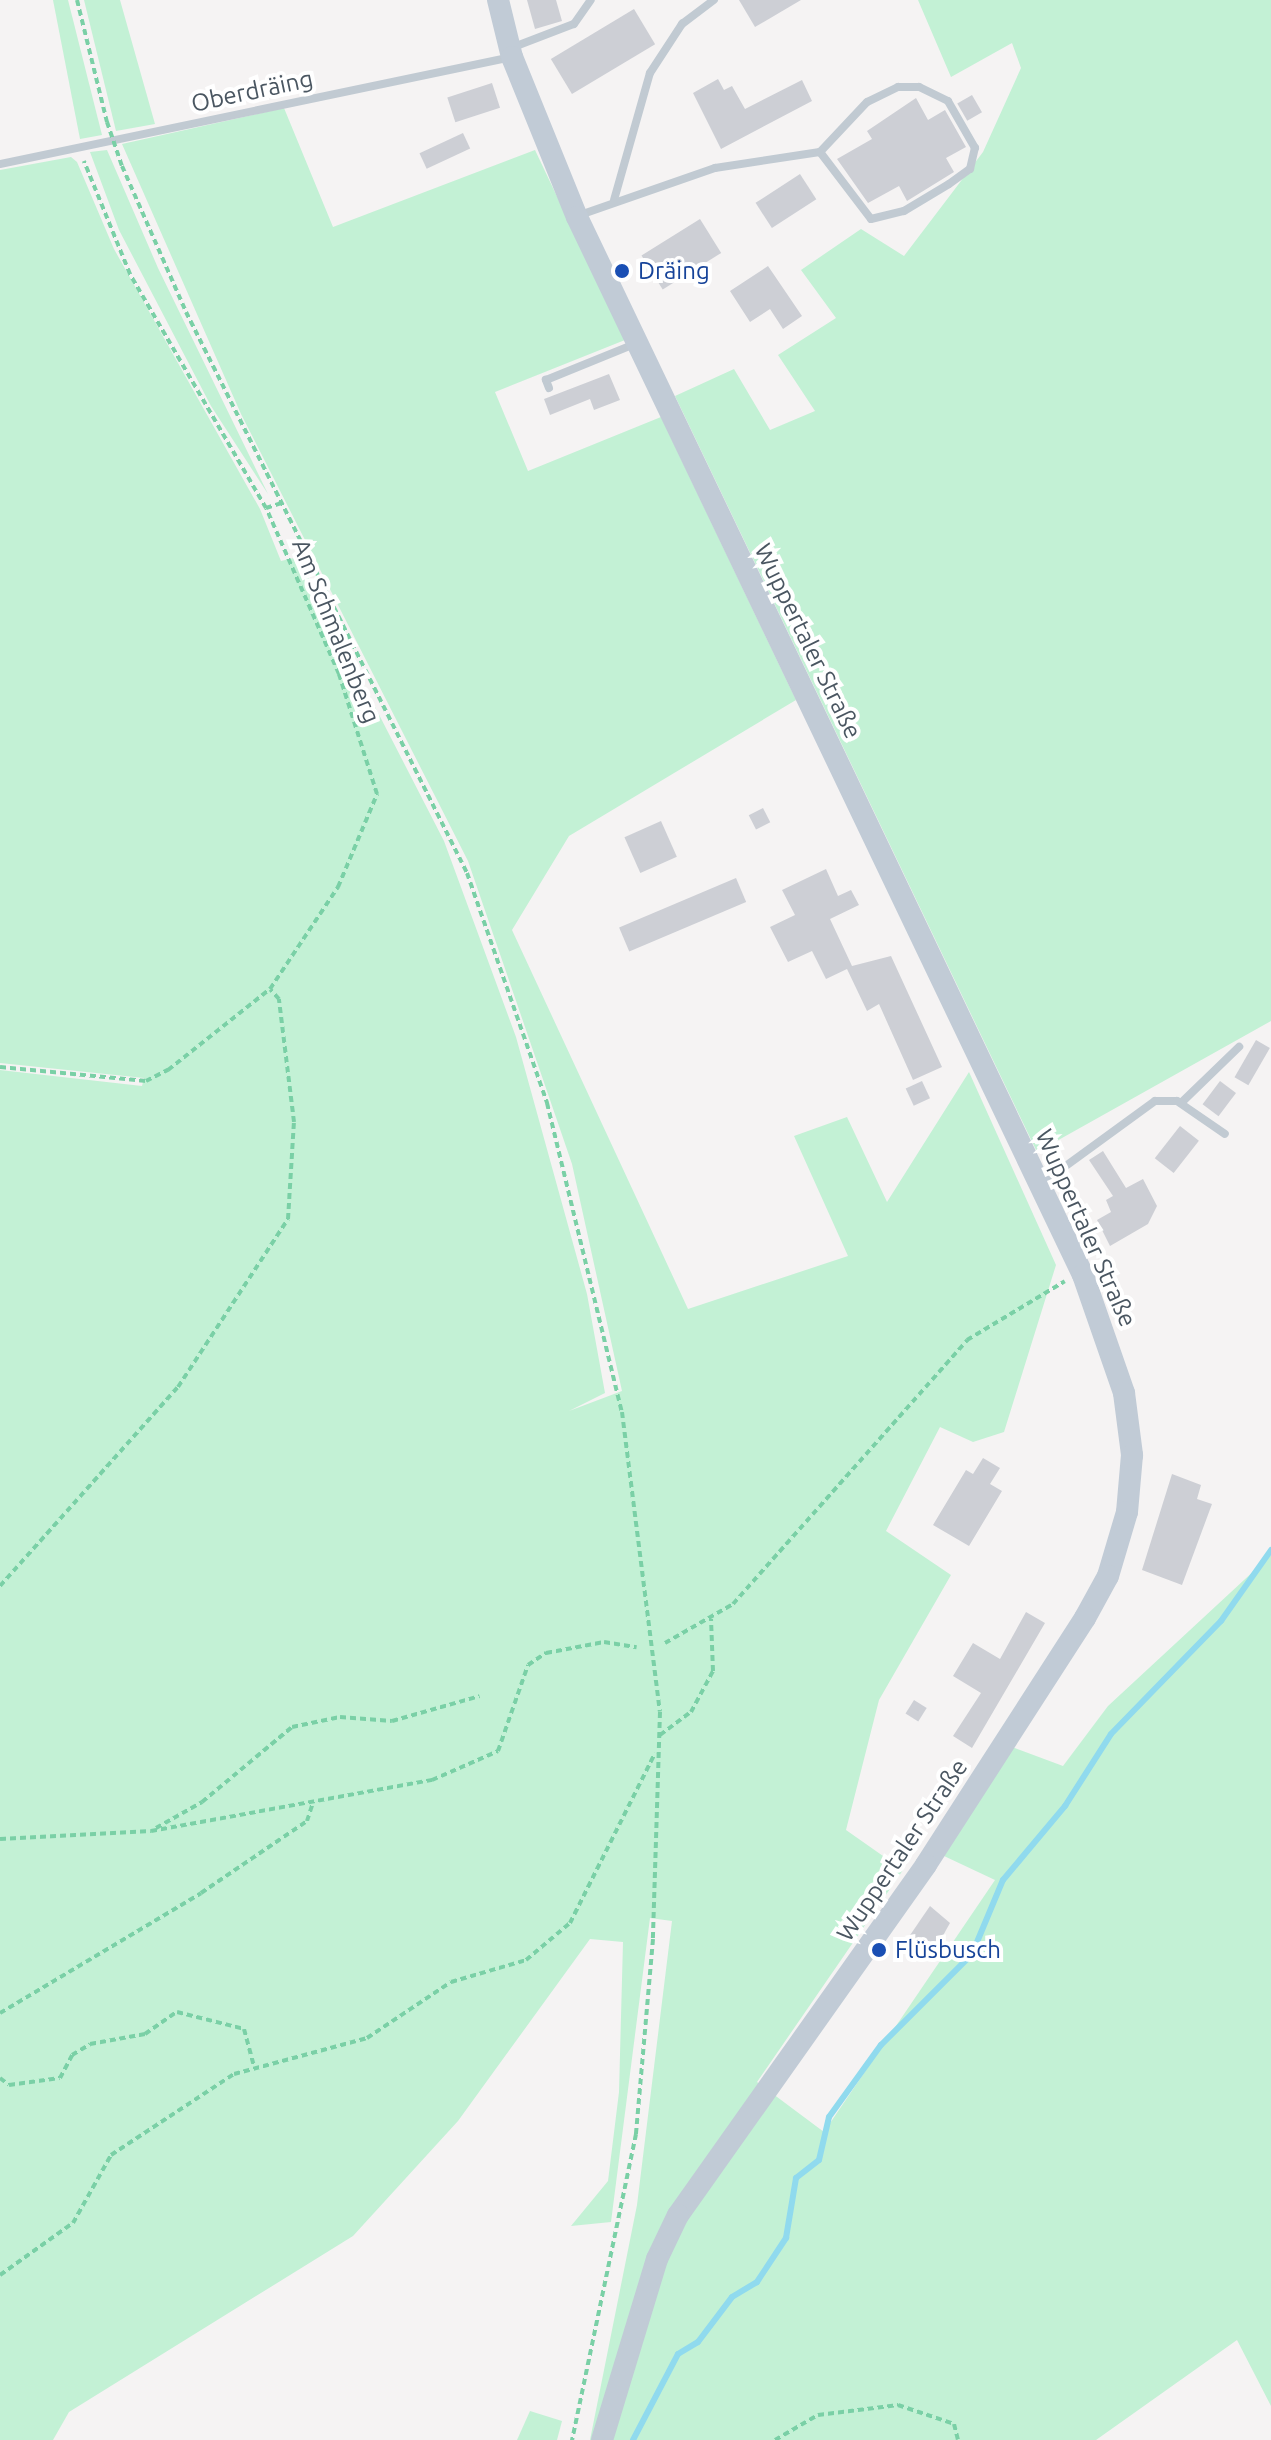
<!DOCTYPE html>
<html>
<head>
<meta charset="utf-8">
<style>
	body { margin:0 }
	#map { position:relative; width:1271px; height:2440px; overflow:hidden; background:#f5f3f3; font-family:Ubuntu,sans-serif }
	div>[style] { position:absolute }
	.green>* { inset:0; background:#c3f1d5 }
	.stream>* { height:6px; margin:-3px; padding:0 3px; transform-origin:3px; border-radius:3px; background:#90daee }
	.building>* { inset:0; background:#cdcfd5; transform-origin:0 0 }
	.path>* { height:4px; margin-top:-2px; transform-origin:0; background:repeating-linear-gradient(90deg,#7ad0a6 0 6px,transparent 0 10px) }
	.service>* { height:8px; margin:-4px; padding:0 4px; transform-origin:4px; border-radius:4px; background:#c1cad2 }
	.secondary>* { height:22px; margin:-11px; padding:0 11px; transform-origin:11px; border-radius:11px; background:#c1cbd6 }
	.path-bridge>* { height:4px; margin-top:-2px; transform-origin:0; background:repeating-linear-gradient(90deg,#7ad0a6 0 6px,transparent 0 10px) }
	.dots>* { width:22px; height:22px; translate:-50% -50%; box-sizing:border-box; border:4px solid #fff; border-radius:50% }
	span { translate:-50% -50%; white-space:nowrap; text-align:center; line-height:1.15; -webkit-text-stroke:8px #fff; paint-order:stroke }
	.street-label { font-size:24px; color:#4a5661 }
	.transit-label { font-size:24px; color:#164399 }
	.left { translate:0 -50%; text-align:left }
</style>
</head>
<body>
<div id="map">
	<div class="green">
		<i style="clip-path:polygon(53px 0,68px 0,102px 135px,80px 139px)"></i>
		<i style="clip-path:polygon(84px 0,120px 0,155px 124px,116px 131px)"></i>
		<i style="clip-path:polygon(918px 0,1271px 0,1271px 1021px,1037px 1152px,675px 396px,734px 369px,770px 430px,815px 411px,778px 355px,836px 318px,801px 270px,861px 229px,904px 256px,983px 152px,1021px 68px,1012px 43px,951px 77px)"></i>
		<i style="clip-path:polygon(284px 108px,333px 227px,535px 150px,625px 340px,495px 392px,528px 471px,661px 417px,796px 700px,569px 836px,512px 930px,688px 1309px,848px 1256px,794px 1136px,847px 1117px,887px 1202px,969px 1072px,1056px 1265px,1004px 1432px,973px 1442px,940px 1427px,886px 1531px,951px 1575px,879px 1700px,846px 1830px,903px 1870px,757px 2082px,824px 2132px,995px 1880px,944px 1856px,1012px 1747px,1063px 1766px,1108px 1706px,1271px 1555px,1271px 2406px,1237px 2340px,1096px 2440px,590px 2440px,637px 2205px,672px 1921px,650px 1918px,611px 2222px,571px 2226px,608px 2181px,619px 2092px,623px 1942px,590px 1939px,458px 2121px,353px 2236px,69px 2412px,53px 2440px,0 2440px,0 1070px,142px 1086px,144px 1078px,0 1063px,0 170px,71px 157px,77px 162px,114px 249px,260px 509px,281px 561px,298px 557px,444px 841px,516px 1037px,587px 1294px,605px 1393px,569px 1411px,622px 1391px,572px 1164px,468px 861px,241px 414px,122px 144px)"></i>
		<i style="clip-path:polygon(107px 150px,158px 268px,268px 494px,211px 406px,119px 230px,90px 152px)"></i>
		<i style="clip-path:polygon(530px 2411px,562px 2421px,557px 2440px,517px 2440px)"></i>
	</div>
	<div class="stream">
		<i style="left:633px;top:2440px;width:97px;rotate:-62.4deg"></i>
		<i style="left:678px;top:2354px;width:23px;rotate:-31deg"></i>
		<i style="left:698px;top:2342px;width:56px;rotate:-52.9deg"></i>
		<i style="left:732px;top:2297px;width:29px;rotate:-31deg"></i>
		<i style="left:757px;top:2282px;width:53px;rotate:-56.6deg"></i>
		<i style="left:786px;top:2238px;width:61px;rotate:-80.5deg"></i>
		<i style="left:796px;top:2178px;width:29px;rotate:-38deg"></i>
		<i style="left:819px;top:2160px;width:44px;rotate:-76.9deg"></i>
		<i style="left:829px;top:2117px;width:89px;rotate:-54.2deg"></i>
		<i style="left:881px;top:2045px;width:129px;rotate:-45deg"></i>
		<i style="left:972px;top:1954px;width:80px;rotate:-67.3deg"></i>
		<i style="left:1003px;top:1880px;width:97px;rotate:-50deg"></i>
		<i style="left:1065px;top:1806px;width:85px;rotate:-57.4deg"></i>
		<i style="left:1111px;top:1734px;width:158px;rotate:-45.8deg"></i>
		<i style="left:1221px;top:1621px;width:87px;rotate:-54.8deg"></i>
	</div>
	<div class="building">
		<i style="clip-path:polygon(527px 0,556px 0,562px 21px,535px 29px)"></i>
		<i style="clip-path:polygon(739px 0,801px 0,755px 27px)"></i>
		<i style="left:634px;top:9px;width:41px;height:97px;rotate:59deg"></i>
		<i style="clip-path:polygon(718px 79px,724px 90px,732px 86px,745px 109px,802px 80px,812px 101px,721px 149px,693px 93px)"></i>
		<i style="left:492px;top:83px;width:26px;height:47px;rotate:72deg"></i>
		<i style="left:972px;top:95px;width:20px;height:17px;rotate:60deg"></i>
		<i style="clip-path:polygon(916px 98px,928px 120px,945px 110px,966px 147px,946px 158px,954px 172px,907px 201px,899px 186px,868px 203px,837px 159px,872px 139px,867px 131px)"></i>
		<i style="left:463px;top:133px;width:17px;height:48px;rotate:65deg"></i>
		<i style="left:800px;top:174px;width:30px;height:53px;rotate:57deg"></i>
		<i style="left:700px;top:219px;width:40px;height:69px;rotate:58deg"></i>
		<i style="clip-path:polygon(768px 266px,802px 316px,783px 329px,770px 309px,750px 322px,730px 291px)"></i>
		<i style="clip-path:polygon(609px 374px,620px 400px,594px 410px,590px 399px,550px 415px,544px 399px)"></i>
		<i style="left:763px;top:808px;width:16px;height:16px;rotate:63deg"></i>
		<i style="left:661px;top:821px;width:39px;height:40px;rotate:66deg"></i>
		<i style="clip-path:polygon(826px 869px,838px 896px,851px 890px,859px 905px,830px 919px,852px 966px,891px 956px,942px 1067px,913px 1080px,879px 1004px,867px 1011px,847px 969px,826px 979px,812px 951px,788px 962px,770px 927px,795px 915px,782px 890px)"></i>
		<i style="left:736px;top:878px;width:26px;height:127px;rotate:67deg"></i>
		<i style="left:1256px;top:1040px;width:16px;height:43px;rotate:30deg"></i>
		<i style="left:922px;top:1081px;width:19px;height:18px;rotate:65deg"></i>
		<i style="left:1220px;top:1081px;width:20px;height:29px;rotate:37deg"></i>
		<i style="left:1180px;top:1126px;width:24px;height:41px;rotate:38deg"></i>
		<i style="clip-path:polygon(1103px 1151px,1126px 1188px,1143px 1179px,1157px 1206px,1148px 1224px,1110px 1246px,1097px 1220px,1111px 1212px,1106px 1200px,1113px 1196px,1089px 1160px)"></i>
		<i style="clip-path:polygon(983px 1458px,1000px 1468px,990px 1484px,1002px 1491px,969px 1546px,933px 1525px,966px 1470px,973px 1474px)"></i>
		<i style="clip-path:polygon(1172px 1474px,1201px 1485px,1197px 1499px,1212px 1504px,1182px 1585px,1142px 1570px)"></i>
		<i style="clip-path:polygon(1026px 1612px,1045px 1623px,972px 1748px,953px 1736px,981px 1693px,953px 1676px,973px 1643px,1000px 1659px)"></i>
		<i style="left:914px;top:1700px;width:15px;height:16px;rotate:32deg"></i>
		<i style="clip-path:polygon(930px 1906px,950px 1923px,931px 1957px,906px 1941px)"></i>
	</div>
	<div class="path">
		<i style="left:77px;top:0;width:126px;rotate:76.2deg"></i>
		<i style="left:122px;top:166px;width:159px;rotate:66.3deg"></i>
		<i style="left:186px;top:312px;width:627px;rotate:63.39deg"></i>
		<i style="left:467px;top:873px;width:244px;rotate:70.8deg"></i>
		<i style="left:547px;top:1103px;width:318px;rotate:76.4deg"></i>
		<i style="left:622px;top:1412px;width:302px;rotate:82.8deg"></i>
		<i style="left:660px;top:1712px;width:227px;rotate:91.8deg"></i>
		<i style="left:653px;top:1939px;width:196px;rotate:95deg"></i>
		<i style="left:636px;top:2134px;width:313px;rotate:101.8deg"></i>
		<i style="left:266px;top:508px;width:16px;rotate:-18deg"></i>
		<i style="left:0;top:1067px;width:147px;rotate:5.5deg"></i>
		<i style="left:146px;top:1081px;width:25px;rotate:-27deg"></i>
		<i style="left:168px;top:1070px;width:130px;rotate:-38.5deg"></i>
		<i style="left:270px;top:989px;width:123px;rotate:-56.3deg"></i>
		<i style="left:338px;top:887px;width:101px;rotate:-67.2deg"></i>
		<i style="left:377px;top:794px;width:126px;rotate:-107.6deg"></i>
		<i style="left:339px;top:674px;width:181px;rotate:-113.7deg"></i>
		<i style="left:266px;top:508px;width:271px;rotate:-120.2deg"></i>
		<i style="left:130px;top:274px;width:122px;rotate:-112.2deg"></i>
		<i style="left:0;top:1586px;width:267px;rotate:-48.2deg"></i>
		<i style="left:178px;top:1387px;width:201px;rotate:-56.8deg"></i>
		<i style="left:288px;top:1219px;width:97px;rotate:-86.5deg"></i>
		<i style="left:294px;top:1122px;width:124px;rotate:-97deg"></i>
		<i style="left:279px;top:999px;width:13px;rotate:-132deg"></i>
		<i style="left:665px;top:1643px;width:78px;rotate:-29.8deg"></i>
		<i style="left:733px;top:1604px;width:353px;rotate:-48.4deg"></i>
		<i style="left:967px;top:1340px;width:114px;rotate:-31deg"></i>
		<i style="left:660px;top:1735px;width:39px;rotate:-37deg"></i>
		<i style="left:691px;top:1712px;width:47px;rotate:-61.8deg"></i>
		<i style="left:713px;top:1671px;width:52px;rotate:-92.2deg"></i>
		<i style="left:156px;top:1828px;width:53px;rotate:-29.5deg"></i>
		<i style="left:202px;top:1802px;width:117px;rotate:-39.8deg"></i>
		<i style="left:292px;top:1727px;width:49px;rotate:-11.8deg"></i>
		<i style="left:340px;top:1717px;width:52px;rotate:4.4deg"></i>
		<i style="left:392px;top:1721px;width:91px;rotate:-15.9deg"></i>
		<i style="left:0;top:1839px;width:151px;rotate:-3deg"></i>
		<i style="left:151px;top:1831px;width:286px;rotate:-10.3deg"></i>
		<i style="left:432px;top:1780px;width:72px;rotate:-23.7deg"></i>
		<i style="left:498px;top:1751px;width:91px;rotate:-70.8deg"></i>
		<i style="left:528px;top:1665px;width:22px;rotate:-34deg"></i>
		<i style="left:546px;top:1653px;width:59px;rotate:-10.7deg"></i>
		<i style="left:604px;top:1642px;width:33px;rotate:9deg"></i>
		<i style="left:0;top:2013px;width:234px;rotate:-30.8deg"></i>
		<i style="left:201px;top:1893px;width:128px;rotate:-34.2deg"></i>
		<i style="left:307px;top:1821px;width:20px;rotate:-72deg"></i>
		<i style="left:0;top:2078px;width:11px;rotate:38deg"></i>
		<i style="left:9px;top:2085px;width:51px;rotate:-7.8deg"></i>
		<i style="left:60px;top:2078px;width:26px;rotate:-62deg"></i>
		<i style="left:72px;top:2055px;width:21px;rotate:-31deg"></i>
		<i style="left:90px;top:2044px;width:56px;rotate:-10.3deg"></i>
		<i style="left:145px;top:2034px;width:39px;rotate:-35deg"></i>
		<i style="left:177px;top:2012px;width:69px;rotate:14.2deg"></i>
		<i style="left:244px;top:2029px;width:39px;rotate:75deg"></i>
		<i style="left:0;top:2275px;width:90px;rotate:-35.5deg"></i>
		<i style="left:73px;top:2223px;width:78px;rotate:-60.8deg"></i>
		<i style="left:111px;top:2155px;width:147px;rotate:-33.4deg"></i>
		<i style="left:234px;top:2074px;width:138px;rotate:-15.1deg"></i>
		<i style="left:367px;top:2038px;width:101px;rotate:-33.7deg"></i>
		<i style="left:451px;top:1982px;width:78px;rotate:-16.3deg"></i>
		<i style="left:526px;top:1960px;width:57px;rotate:-40.1deg"></i>
		<i style="left:570px;top:1923px;width:190px;rotate:-63.4deg"></i>
		<i style="left:775px;top:2440px;width:50px;rotate:-30.2deg"></i>
		<i style="left:818px;top:2415px;width:81px;rotate:-7.1deg"></i>
		<i style="left:898px;top:2405px;width:59px;rotate:18.7deg"></i>
		<i style="left:954px;top:2424px;width:16px;rotate:76deg"></i>
	</div>
	<div class="service">
		<i style="left:511px;top:48px;width:67px;rotate:-20.9deg"></i>
		<i style="left:574px;top:24px;width:29px;rotate:-55deg"></i>
		<i style="left:0;top:164px;width:523px;rotate:-11.8deg"></i>
		<i style="left:614px;top:200px;width:132px;rotate:-74.2deg"></i>
		<i style="left:650px;top:73px;width:59px;rotate:-56.9deg"></i>
		<i style="left:682px;top:24px;width:40px;rotate:-37deg"></i>
		<i style="left:577px;top:216px;width:146px;rotate:-19.2deg"></i>
		<i style="left:715px;top:168px;width:106px;rotate:-8.7deg"></i>
		<i style="left:820px;top:152px;width:84px;rotate:52.7deg"></i>
		<i style="left:871px;top:219px;width:34px;rotate:-14deg"></i>
		<i style="left:904px;top:211px;width:52px;rotate:-31deg"></i>
		<i style="left:949px;top:184px;width:26px;rotate:-36deg"></i>
		<i style="left:970px;top:169px;width:22px;rotate:-77deg"></i>
		<i style="left:975px;top:148px;width:54px;rotate:-119.9deg"></i>
		<i style="left:948px;top:101px;width:32px;rotate:-154deg"></i>
		<i style="left:919px;top:87px;width:21px;rotate:180deg"></i>
		<i style="left:898px;top:87px;width:34px;rotate:154deg"></i>
		<i style="left:867px;top:102px;width:69px;rotate:133.2deg"></i>
		<i style="left:549px;top:388px;width:9px;rotate:-111deg"></i>
		<i style="left:546px;top:380px;width:98px;rotate:-22.1deg"></i>
		<i style="left:1181px;top:1103px;width:81px;rotate:-44deg"></i>
		<i style="left:1041px;top:1184px;width:141px;rotate:-36.1deg"></i>
		<i style="left:1155px;top:1101px;width:22px"></i>
		<i style="left:1177px;top:1101px;width:58px;rotate:34.5deg"></i>
	</div>
	<div class="secondary">
		<i style="left:498px;top:0;width:59px;rotate:76.2deg"></i>
		<i style="left:512px;top:57px;width:173px;rotate:67.9deg"></i>
		<i style="left:577px;top:217px;width:1173px;rotate:64.44deg"></i>
		<i style="left:1083px;top:1275px;width:125px;rotate:70.8deg"></i>
		<i style="left:1124px;top:1393px;width:63px;rotate:82.6deg"></i>
		<i style="left:1132px;top:1455px;width:57px;rotate:95deg"></i>
		<i style="left:1127px;top:1512px;width:67px;rotate:106.5deg"></i>
		<i style="left:1108px;top:1576px;width:48px;rotate:118.7deg"></i>
		<i style="left:1085px;top:1618px;width:294px;rotate:122.8deg"></i>
		<i style="left:926px;top:1865px;width:429px;rotate:125.3deg"></i>
		<i style="left:678px;top:2215px;width:49px;rotate:115.5deg"></i>
		<i style="left:657px;top:2259px;width:189px;rotate:106.9deg"></i>
	</div>
	<div class="path-bridge">
		<i style="left:107px;top:122px;width:46px;rotate:71.2deg"></i>
	</div>
	<div class="dots">
		<i style="left:622px;top:271px;background:#1a4fb4"></i>
		<i style="left:879px;top:1950px;background:#1a4fb4"></i>
	</div>
	<div class="street-label">
		<span style="left:252px;top:91px;rotate:-12deg">Oberdräing</span>
		<span style="left:336px;top:631px;rotate:68deg">Am Schmalenberg</span>
		<span style="left:808px;top:641px;rotate:64deg">Wuppertaler Straße</span>
		<span style="left:1086px;top:1228px;rotate:66deg">Wuppertaler Straße</span>
		<span style="left:902px;top:1850px;rotate:-56deg">Wuppertaler Straße</span>
	</div>
	<div class="transit-label">
		<span class="left" style="left:638px;top:271px">Dräing</span>
		<span class="left" style="left:895px;top:1950px">Flüsbusch</span>
	</div>
</div>
</body>
</html>
